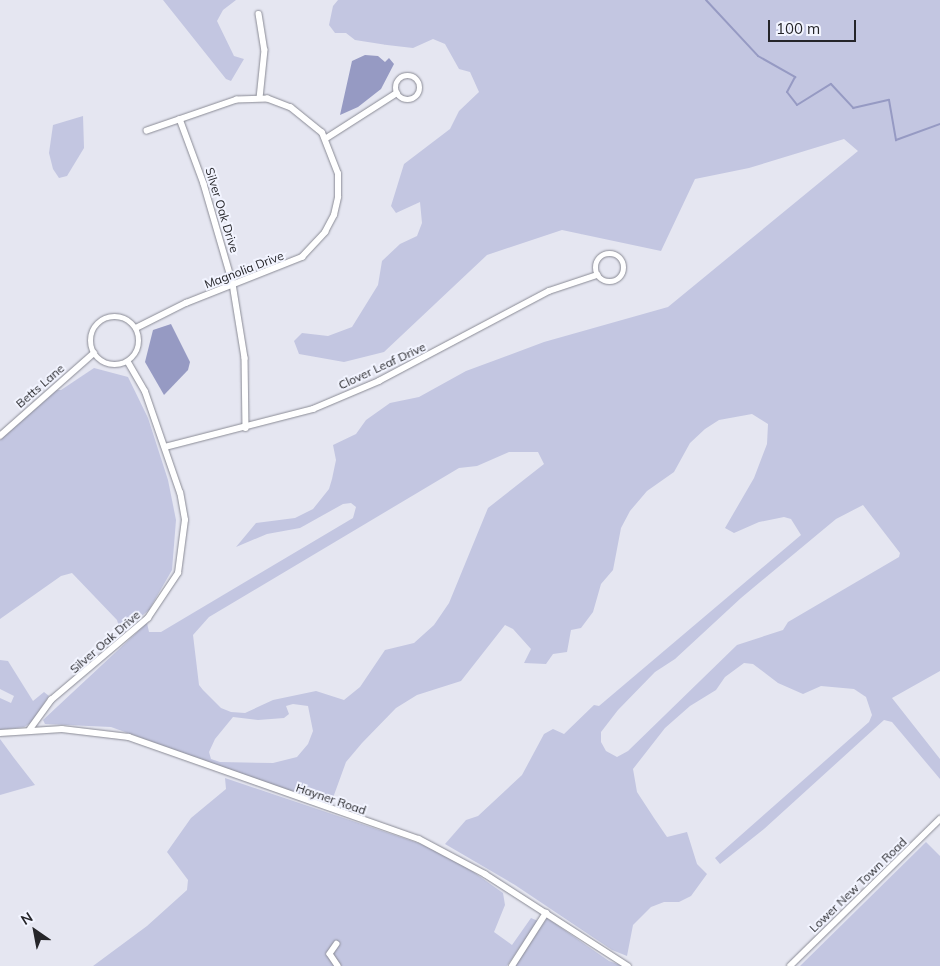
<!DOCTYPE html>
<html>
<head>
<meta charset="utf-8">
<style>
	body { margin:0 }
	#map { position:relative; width:940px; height:966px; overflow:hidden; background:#e5e6f1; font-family:Mulish,sans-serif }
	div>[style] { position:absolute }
	.green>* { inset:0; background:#c3c6e1 }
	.water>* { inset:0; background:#969ac3 }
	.stream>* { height:2px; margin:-1px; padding:0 1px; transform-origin:1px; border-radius:1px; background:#969ac3 }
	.roads { filter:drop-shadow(0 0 1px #8a8b95) drop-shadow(0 0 1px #8a8b95) }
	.street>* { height:5.5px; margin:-2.75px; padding:0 2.75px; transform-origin:2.75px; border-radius:2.75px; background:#fff }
	.street>.ring { margin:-2.75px; padding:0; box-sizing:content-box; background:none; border:5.5px solid #fff; border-radius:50% }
	span { translate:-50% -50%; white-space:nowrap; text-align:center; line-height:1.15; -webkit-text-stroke:4px #f2f4ff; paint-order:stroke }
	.street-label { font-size:12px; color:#252529 }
	.north { position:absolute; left:10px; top:906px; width:50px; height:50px; -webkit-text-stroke:4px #f2f4ff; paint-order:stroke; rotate:327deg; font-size:14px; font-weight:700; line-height:20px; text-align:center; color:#252529 }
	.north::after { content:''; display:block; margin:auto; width:18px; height:22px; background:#252529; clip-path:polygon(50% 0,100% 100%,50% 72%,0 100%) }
	.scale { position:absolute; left:768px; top:20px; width:88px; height:22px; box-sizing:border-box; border:2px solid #252529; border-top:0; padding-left:6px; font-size:15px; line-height:18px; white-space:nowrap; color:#252529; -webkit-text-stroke:4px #f2f4ff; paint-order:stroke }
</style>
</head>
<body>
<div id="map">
	<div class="green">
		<i style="clip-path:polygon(163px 0,236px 0,223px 10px,217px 21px,234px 56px,244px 59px,231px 81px,226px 79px)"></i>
		<i style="clip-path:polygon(evenodd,338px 0,940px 0,940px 671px,892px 698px,940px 759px,940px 779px,892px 722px,884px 720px,764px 829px,720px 864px,715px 858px,869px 722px,872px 715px,866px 697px,854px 689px,821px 686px,803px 694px,778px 683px,753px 664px,744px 663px,725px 677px,716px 690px,690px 706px,665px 728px,633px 769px,637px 792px,654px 818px,667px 837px,687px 832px,697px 864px,707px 874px,691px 896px,679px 902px,664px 902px,651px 907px,633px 925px,627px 956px,612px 950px,515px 885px,445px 844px,466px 820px,478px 816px,522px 775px,544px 734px,553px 729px,564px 734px,594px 705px,599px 706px,801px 535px,791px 519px,784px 517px,759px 522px,734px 533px,725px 528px,754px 478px,767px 444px,768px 424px,752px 414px,719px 420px,705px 429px,690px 443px,674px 472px,647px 491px,630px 511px,621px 528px,613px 570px,601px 584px,593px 612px,581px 628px,571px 630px,567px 652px,553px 654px,546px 664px,524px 663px,531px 649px,513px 629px,505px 625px,461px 681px,417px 695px,396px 708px,362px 743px,346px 762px,330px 806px,111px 727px,45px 724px,43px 720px,147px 623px,149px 632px,161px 632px,353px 518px,356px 507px,351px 503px,343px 504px,300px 528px,267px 534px,236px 547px,256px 523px,295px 518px,313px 509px,329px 489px,332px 479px,336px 460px,333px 445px,356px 434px,366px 420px,390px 403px,419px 397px,466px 371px,544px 342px,668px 307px,858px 151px,844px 139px,749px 168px,695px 179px,661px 251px,562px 230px,487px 255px,384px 352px,344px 362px,299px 354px,294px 341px,302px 333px,328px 336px,352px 327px,378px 285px,382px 261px,400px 244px,417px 236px,422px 223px,420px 202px,396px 213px,391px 206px,404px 164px,450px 129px,459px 111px,479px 92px,470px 72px,459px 69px,445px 44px,433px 39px,413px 48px,387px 45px,355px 40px,346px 33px,335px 33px,329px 25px,333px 6px,338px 0,509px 452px,538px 452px,544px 464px,488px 508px,449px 603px,434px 625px,414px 643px,385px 650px,360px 687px,344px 700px,316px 691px,273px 700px,245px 713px,231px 712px,221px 708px,203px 690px,199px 685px,193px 635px,209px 617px,459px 468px,477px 466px,509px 452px,338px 0,863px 505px,900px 553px,899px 557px,788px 622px,783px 630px,737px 645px,628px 751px,617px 757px,606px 751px,601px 742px,601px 732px,618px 710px,655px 672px,675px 659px,741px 598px,836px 519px,863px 505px,338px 0,293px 704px,308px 706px,313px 731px,308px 744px,297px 757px,273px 763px,220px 762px,211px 759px,209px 752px,215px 739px,233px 717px,258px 720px,284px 718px,289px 714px,286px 706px,293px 704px)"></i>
		<i style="clip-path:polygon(83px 116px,84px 148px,67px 176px,59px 178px,53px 169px,49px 153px,53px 125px)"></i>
		<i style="clip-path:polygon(94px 368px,128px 377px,148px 418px,168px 480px,176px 520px,172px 570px,149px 610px,121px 633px,117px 620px,72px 573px,61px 576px,0 619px,0 440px,54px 390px,61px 390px)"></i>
		<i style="clip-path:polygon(0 660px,8px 661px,33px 701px,44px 692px,49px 696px,31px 723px,24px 727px,0 730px,0 698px,11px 703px,14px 696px,0 689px)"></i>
		<i style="clip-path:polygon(0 739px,14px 758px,35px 785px,0 795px)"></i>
		<i style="clip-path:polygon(225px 778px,421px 844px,458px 861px,503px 893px,505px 905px,494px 932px,512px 945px,531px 918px,538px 921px,507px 966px,93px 966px,147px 926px,187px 890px,188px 880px,167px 852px,191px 818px,226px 789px)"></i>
		<i style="clip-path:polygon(926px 842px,940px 856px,940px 966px,800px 966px)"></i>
		<i style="clip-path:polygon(547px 918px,609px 961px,623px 966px,515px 966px)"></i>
	</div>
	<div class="water">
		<i style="clip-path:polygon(365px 55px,378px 56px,385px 62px,389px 58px,394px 64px,381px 89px,358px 107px,340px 115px,352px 61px)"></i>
		<i style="clip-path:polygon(171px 324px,190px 362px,188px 370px,164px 395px,145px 362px,153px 330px)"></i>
	</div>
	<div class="stream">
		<i style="left:706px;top:0;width:76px;rotate:47.1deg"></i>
		<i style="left:758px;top:56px;width:43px;rotate:29.6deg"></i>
		<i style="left:795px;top:77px;width:17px;rotate:118deg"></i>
		<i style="left:787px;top:92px;width:16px;rotate:52deg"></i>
		<i style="left:797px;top:105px;width:40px;rotate:-32deg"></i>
		<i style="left:831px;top:84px;width:33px;rotate:47deg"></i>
		<i style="left:853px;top:108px;width:37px;rotate:-13deg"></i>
		<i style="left:889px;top:100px;width:41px;rotate:80.1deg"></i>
		<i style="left:896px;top:140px;width:47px;rotate:-20deg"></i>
	</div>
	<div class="roads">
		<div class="street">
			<i style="left:259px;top:14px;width:36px;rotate:81deg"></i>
			<i style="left:265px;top:50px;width:48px;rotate:95.9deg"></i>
			<i class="ring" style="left:396px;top:76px;width:18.5px;height:18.5px"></i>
			<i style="left:180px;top:119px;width:69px;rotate:69.7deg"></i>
			<i style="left:204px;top:184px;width:104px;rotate:73.8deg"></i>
			<i style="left:233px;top:284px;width:75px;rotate:80.8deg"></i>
			<i style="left:245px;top:358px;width:70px;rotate:89.2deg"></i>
			<i style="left:325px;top:139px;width:85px;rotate:-32.6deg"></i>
			<i class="ring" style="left:596px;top:254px;width:22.5px;height:22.5px"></i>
			<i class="ring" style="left:91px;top:317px;width:42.5px;height:42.5px"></i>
			<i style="left:136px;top:328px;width:56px;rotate:-26.6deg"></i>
			<i style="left:186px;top:303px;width:125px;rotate:-21.6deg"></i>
			<i style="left:302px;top:257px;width:34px;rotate:-47deg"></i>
			<i style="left:325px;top:232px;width:19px;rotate:-62deg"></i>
			<i style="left:334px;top:215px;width:18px;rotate:-77deg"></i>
			<i style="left:338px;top:197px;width:23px;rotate:-90deg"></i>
			<i style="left:338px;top:174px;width:44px;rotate:-111.3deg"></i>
			<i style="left:322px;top:133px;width:40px;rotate:-141deg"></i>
			<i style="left:291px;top:108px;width:25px;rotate:-159deg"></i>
			<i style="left:268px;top:99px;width:31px;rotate:178deg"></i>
			<i style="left:237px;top:100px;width:95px;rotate:161deg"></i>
			<i style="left:0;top:436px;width:125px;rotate:-41.4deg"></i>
			<i style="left:165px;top:447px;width:153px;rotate:-14.4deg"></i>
			<i style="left:313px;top:409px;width:72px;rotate:-23deg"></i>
			<i style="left:379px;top:381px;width:192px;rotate:-27.9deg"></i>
			<i style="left:549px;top:291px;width:51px;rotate:-18.4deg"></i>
			<i style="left:30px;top:729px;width:36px;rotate:-54deg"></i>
			<i style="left:51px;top:700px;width:127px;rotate:-40.2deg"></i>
			<i style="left:148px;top:618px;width:54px;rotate:-56.3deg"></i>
			<i style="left:178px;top:573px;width:53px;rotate:-82.5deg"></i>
			<i style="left:185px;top:520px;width:27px;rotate:-100deg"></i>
			<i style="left:180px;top:493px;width:107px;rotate:-109.1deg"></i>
			<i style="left:145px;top:392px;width:34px;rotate:-120deg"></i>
			<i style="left:0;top:733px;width:62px;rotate:-3.7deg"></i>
			<i style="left:62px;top:729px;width:67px;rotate:6.8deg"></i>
			<i style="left:129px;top:737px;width:307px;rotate:19.4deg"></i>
			<i style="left:419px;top:839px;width:75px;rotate:27.9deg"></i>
			<i style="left:485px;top:874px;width:170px;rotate:32.8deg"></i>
			<i style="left:337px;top:944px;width:12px;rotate:125deg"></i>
			<i style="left:330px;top:954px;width:14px;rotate:56deg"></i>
			<i style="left:512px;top:966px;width:63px;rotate:-57.3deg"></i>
			<i style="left:790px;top:966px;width:210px;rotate:-44.4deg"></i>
		</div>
	</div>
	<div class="street-label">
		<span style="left:222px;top:210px;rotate:73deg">Silver Oak Drive</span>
		<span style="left:244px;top:270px;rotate:-21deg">Magnolia Drive</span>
		<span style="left:382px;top:366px;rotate:-25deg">Clover Leaf Drive</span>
		<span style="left:40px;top:386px;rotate:-41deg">Betts Lane</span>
		<span style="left:105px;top:642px;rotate:-41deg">Silver Oak Drive</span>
		<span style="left:331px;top:799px;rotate:19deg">Hayner Road</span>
		<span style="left:858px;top:885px;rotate:-44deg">Lower New Town Road</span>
	</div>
	<div class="north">N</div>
	<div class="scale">100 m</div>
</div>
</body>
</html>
